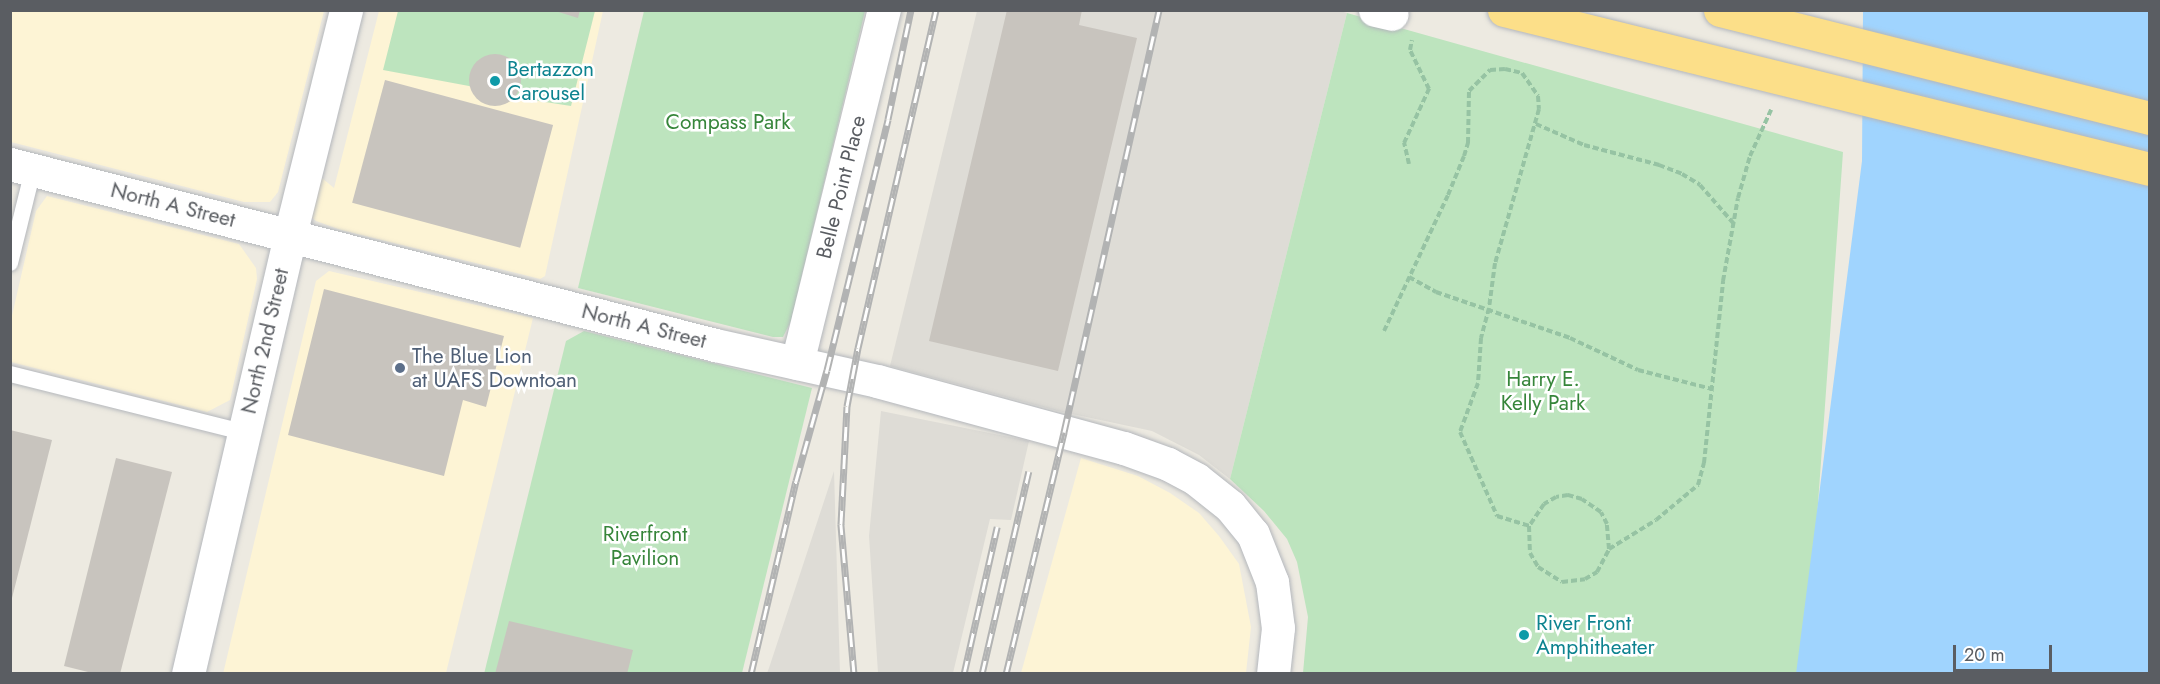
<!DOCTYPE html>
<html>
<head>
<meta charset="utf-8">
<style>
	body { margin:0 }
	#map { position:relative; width:2160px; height:684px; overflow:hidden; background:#edeae1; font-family:Jost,sans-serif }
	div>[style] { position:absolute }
	.commercial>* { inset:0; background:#fdf4d5 }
	.industrial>* { inset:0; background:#dedcd6 }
	.green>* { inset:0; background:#bde4be }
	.water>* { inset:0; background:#a0d4fe }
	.building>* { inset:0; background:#c8c4be; transform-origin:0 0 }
	.round { border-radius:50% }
	.path>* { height:4px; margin-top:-2px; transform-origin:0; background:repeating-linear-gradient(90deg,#96c3a3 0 6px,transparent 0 9px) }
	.roads { filter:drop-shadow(0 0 2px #b4b7bc) drop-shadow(0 0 2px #b4b7bc) }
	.lane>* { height:16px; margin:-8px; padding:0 8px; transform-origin:8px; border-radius:8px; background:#fff }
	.street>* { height:33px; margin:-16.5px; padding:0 16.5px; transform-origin:16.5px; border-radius:16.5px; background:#fff }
	.secondary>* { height:33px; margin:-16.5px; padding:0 16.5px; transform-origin:16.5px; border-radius:16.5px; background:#fff }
	.highway>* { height:33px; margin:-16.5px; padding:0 16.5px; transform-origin:16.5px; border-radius:16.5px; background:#fcdf89 }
	.rail>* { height:7px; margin-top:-3.5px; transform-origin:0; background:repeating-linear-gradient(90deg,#fff 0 14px,#b2b3b3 0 28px); box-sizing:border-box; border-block:2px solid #b2b3b3 }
	.dots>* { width:16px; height:16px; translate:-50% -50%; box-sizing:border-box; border:3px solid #fff; border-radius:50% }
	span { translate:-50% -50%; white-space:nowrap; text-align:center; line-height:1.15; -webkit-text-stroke:5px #fff; paint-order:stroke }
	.culture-label { font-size:21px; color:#0d838f }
	.left { translate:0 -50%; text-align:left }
	.park-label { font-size:21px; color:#36853a }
	.street-label { font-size:21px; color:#5a5d62 }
	.service-label { font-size:21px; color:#4e5e75 }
	.frame { position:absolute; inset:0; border:12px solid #5a5d62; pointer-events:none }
	.scale { position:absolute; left:1953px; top:645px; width:99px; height:27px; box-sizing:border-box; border:3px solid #5a5d62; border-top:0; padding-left:8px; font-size:18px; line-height:21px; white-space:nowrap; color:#5a5d62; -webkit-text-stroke:4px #fff; paint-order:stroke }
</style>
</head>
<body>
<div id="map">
	<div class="commercial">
		<i style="clip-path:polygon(10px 11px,324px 11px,278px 192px,270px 202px,244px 202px,11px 142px)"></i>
		<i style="clip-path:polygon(379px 11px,603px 11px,545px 276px,540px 279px,341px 230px,316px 221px,311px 217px,317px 174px,334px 188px)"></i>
		<i style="clip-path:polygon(47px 196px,239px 244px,256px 268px,257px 279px,230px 400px,207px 412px,11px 362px,11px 320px,36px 211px)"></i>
		<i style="clip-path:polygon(329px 271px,533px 318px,446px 673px,223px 674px,316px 281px)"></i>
		<i style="clip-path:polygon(1081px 458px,1138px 476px,1170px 493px,1199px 513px,1219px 536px,1239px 564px,1251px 627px,1246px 673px,1021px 673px)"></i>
	</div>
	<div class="industrial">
		<i style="clip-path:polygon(1336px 10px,1347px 13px,1230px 479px,1199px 455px,1152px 431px,1058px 411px,890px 366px,977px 11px)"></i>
		<i style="clip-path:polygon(881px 411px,1029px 441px,1011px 520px,990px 519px,953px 673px,878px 673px,869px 536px)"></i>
		<i style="clip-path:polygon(834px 471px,840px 673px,767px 673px,769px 668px)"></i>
	</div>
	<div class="green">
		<i style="clip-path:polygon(398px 11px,595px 11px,571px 106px,486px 93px,469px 86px,383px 70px)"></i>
		<i style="clip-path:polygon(644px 11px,865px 11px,791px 321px,783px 337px,773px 337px,578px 288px)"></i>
		<i style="clip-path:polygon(1347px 13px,1843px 152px,1806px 673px,1303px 673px,1308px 617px,1297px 562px,1287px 539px,1264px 511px,1230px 479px)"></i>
		<i style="clip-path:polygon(584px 331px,812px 388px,742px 673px,484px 674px,566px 341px)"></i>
	</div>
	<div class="water">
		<i style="clip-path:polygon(1863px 11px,2149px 11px,2149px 673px,1796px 674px,1862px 161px)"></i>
	</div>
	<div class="building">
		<i style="clip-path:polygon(552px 10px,580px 10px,578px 18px)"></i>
		<i style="clip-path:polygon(1007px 10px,1082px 10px,1079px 25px,1137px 38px,1058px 371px,929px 341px)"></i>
		<i class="round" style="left:469px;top:54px;width:52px;height:52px"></i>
		<i style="left:385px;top:80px;width:174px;height:127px;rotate:15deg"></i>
		<i style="clip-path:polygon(324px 289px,504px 336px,486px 407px,463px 400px,444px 476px,288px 435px)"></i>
		<i style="clip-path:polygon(10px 430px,52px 440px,11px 602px,10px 602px)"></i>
		<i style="clip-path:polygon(116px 458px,172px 472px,120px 674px,96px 674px,64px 666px)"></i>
		<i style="clip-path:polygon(509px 621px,633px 650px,627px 674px,495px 674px)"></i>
	</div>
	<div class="path">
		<i style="left:1536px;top:124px;width:52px;rotate:23.6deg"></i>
		<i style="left:1584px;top:145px;width:78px;rotate:14.9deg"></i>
		<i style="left:1659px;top:165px;width:25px;rotate:21deg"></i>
		<i style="left:1682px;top:174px;width:21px;rotate:31deg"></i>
		<i style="left:1700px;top:185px;width:52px;rotate:48.9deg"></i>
		<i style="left:1409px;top:164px;width:22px;rotate:-103deg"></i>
		<i style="left:1404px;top:143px;width:60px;rotate:-65.2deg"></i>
		<i style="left:1429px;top:89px;width:43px;rotate:-116deg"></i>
		<i style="left:1410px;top:50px;width:10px;rotate:-79deg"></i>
		<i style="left:1409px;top:277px;width:31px;rotate:29deg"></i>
		<i style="left:1436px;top:292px;width:142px;rotate:18.9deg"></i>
		<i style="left:1570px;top:338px;width:75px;rotate:25.2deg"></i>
		<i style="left:1638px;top:370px;width:76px;rotate:14.4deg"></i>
		<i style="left:1384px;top:331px;width:150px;rotate:-64.8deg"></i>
		<i style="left:1448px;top:195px;width:42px;rotate:-67.7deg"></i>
		<i style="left:1464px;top:156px;width:14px;rotate:-73deg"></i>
		<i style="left:1468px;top:143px;width:52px;rotate:-88.9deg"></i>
		<i style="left:1469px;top:91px;width:30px;rotate:-45deg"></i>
		<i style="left:1490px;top:70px;width:15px;rotate:-4deg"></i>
		<i style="left:1505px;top:69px;width:17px;rotate:13deg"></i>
		<i style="left:1522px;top:73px;width:28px;rotate:55deg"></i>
		<i style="left:1538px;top:96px;width:13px;rotate:86deg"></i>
		<i style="left:1539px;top:109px;width:160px;rotate:105.9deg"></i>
		<i style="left:1495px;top:263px;width:45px;rotate:97.6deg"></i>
		<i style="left:1489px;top:308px;width:31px;rotate:105deg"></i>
		<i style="left:1481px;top:338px;width:45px;rotate:93.8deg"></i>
		<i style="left:1478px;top:383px;width:52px;rotate:110.2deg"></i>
		<i style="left:1460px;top:432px;width:92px;rotate:66.2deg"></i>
		<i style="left:1497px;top:516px;width:34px;rotate:17deg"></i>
		<i style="left:1609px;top:549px;width:25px;rotate:-95deg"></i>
		<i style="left:1607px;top:524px;width:13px;rotate:-117deg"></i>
		<i style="left:1601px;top:512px;width:23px;rotate:-146deg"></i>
		<i style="left:1582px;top:499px;width:15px;rotate:-164deg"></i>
		<i style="left:1568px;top:495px;width:12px;rotate:171deg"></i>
		<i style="left:1556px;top:497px;width:14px;rotate:150deg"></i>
		<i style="left:1544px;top:504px;width:27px;rotate:124deg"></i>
		<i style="left:1529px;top:526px;width:27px;rotate:88deg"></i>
		<i style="left:1530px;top:553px;width:16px;rotate:60deg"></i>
		<i style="left:1538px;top:567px;width:28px;rotate:32deg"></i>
		<i style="left:1562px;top:582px;width:23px;rotate:-7deg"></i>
		<i style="left:1585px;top:579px;width:14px;rotate:-30deg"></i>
		<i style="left:1597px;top:572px;width:26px;rotate:-62deg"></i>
		<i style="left:1609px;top:549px;width:55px;rotate:-31.7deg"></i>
		<i style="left:1656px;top:520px;width:55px;rotate:-39.8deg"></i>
		<i style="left:1698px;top:485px;width:23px;rotate:-75deg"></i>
		<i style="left:1704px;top:463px;width:183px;rotate:-84deg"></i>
		<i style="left:1723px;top:281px;width:84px;rotate:-79.8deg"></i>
		<i style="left:1738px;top:198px;width:44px;rotate:-74.1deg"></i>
		<i style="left:1750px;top:156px;width:51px;rotate:-65.5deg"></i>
	</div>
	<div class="roads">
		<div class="lane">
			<i style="left:10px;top:263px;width:96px;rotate:-76.1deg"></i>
			<i style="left:10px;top:374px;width:240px;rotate:14deg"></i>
		</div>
		<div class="street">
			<i style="left:1375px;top:10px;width:17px;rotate:13deg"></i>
			<i style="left:797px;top:363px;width:364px;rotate:-76.2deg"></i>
			<i style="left:188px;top:674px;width:451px;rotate:-76.9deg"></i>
			<i style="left:290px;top:235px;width:232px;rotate:-76deg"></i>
		</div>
		<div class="secondary">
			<i style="left:10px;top:164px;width:728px;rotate:14.4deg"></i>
			<i style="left:715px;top:345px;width:166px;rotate:12.5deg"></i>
			<i style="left:877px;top:381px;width:256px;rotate:15.2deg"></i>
			<i style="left:1124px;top:448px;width:47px;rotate:20deg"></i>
			<i style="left:1168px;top:464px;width:32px;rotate:28deg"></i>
			<i style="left:1196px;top:479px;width:43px;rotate:38.5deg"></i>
			<i style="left:1230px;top:506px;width:36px;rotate:51deg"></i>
			<i style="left:1253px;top:534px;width:52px;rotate:68.4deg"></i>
			<i style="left:1272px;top:582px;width:46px;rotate:82.6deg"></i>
			<i style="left:1278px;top:628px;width:46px;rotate:96.2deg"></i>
		</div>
		<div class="highway">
			<i style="left:1504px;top:10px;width:665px;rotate:13.83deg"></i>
			<i style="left:1720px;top:10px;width:443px;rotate:14.1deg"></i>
		</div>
	</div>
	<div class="rail">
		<i style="left:751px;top:674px;width:198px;rotate:-76.9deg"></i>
		<i style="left:796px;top:481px;width:115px;rotate:-74.4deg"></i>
		<i style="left:827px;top:370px;width:258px;rotate:-76.3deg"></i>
		<i style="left:888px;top:119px;width:111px;rotate:-78.1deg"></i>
		<i style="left:854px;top:674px;width:151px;rotate:-95deg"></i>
		<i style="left:841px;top:524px;width:118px;rotate:-87.1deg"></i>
		<i style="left:847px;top:406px;width:59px;rotate:-79.3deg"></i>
		<i style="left:858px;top:348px;width:347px;rotate:-77deg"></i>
		<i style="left:964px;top:674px;width:151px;rotate:-77.3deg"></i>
		<i style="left:982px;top:674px;width:208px;rotate:-77deg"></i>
		<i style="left:1006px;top:674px;width:249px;rotate:-76.5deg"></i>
		<i style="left:1064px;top:432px;width:433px;rotate:-77.3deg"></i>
	</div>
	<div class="dots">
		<i style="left:495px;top:81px;background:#0f9aa8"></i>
		<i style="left:400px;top:368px;background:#5c6f8a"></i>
		<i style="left:1524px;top:635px;background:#0f9aa8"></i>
	</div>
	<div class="culture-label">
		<span class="left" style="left:507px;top:81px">Bertazzon<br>Carousel</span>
		<span class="left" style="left:1536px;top:635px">River Front<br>Amphitheater</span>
	</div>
	<div class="park-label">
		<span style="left:728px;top:122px">Compass Park</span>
		<span style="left:1543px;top:391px">Harry E.<br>Kelly Park</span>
		<span style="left:645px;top:546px">Riverfront<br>Pavilion</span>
	</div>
	<div class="street-label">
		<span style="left:841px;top:187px;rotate:-76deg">Belle Point Place</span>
		<span style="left:173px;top:205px;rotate:14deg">North A Street</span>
		<span style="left:644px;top:326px;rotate:14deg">North A Street</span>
		<span style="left:265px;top:341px;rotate:-77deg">North 2nd Street</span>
	</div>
	<div class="service-label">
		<span class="left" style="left:412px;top:368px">The Blue Lion<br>at UAFS Downtoan</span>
	</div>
	<div class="frame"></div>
	<div class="scale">20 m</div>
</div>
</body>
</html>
